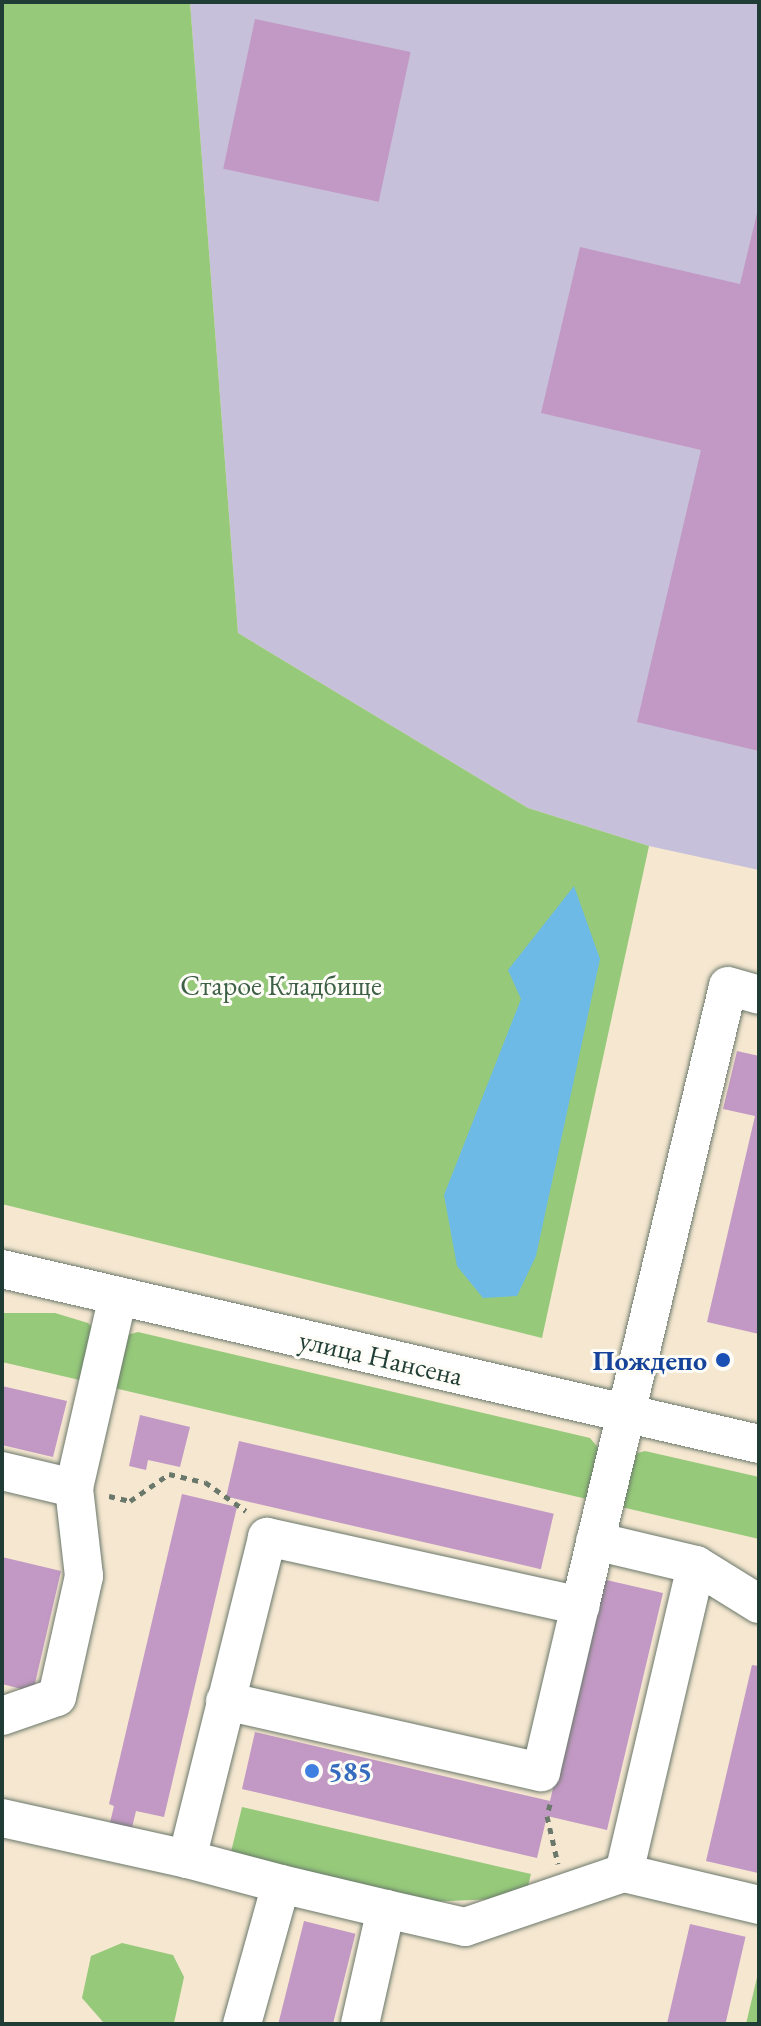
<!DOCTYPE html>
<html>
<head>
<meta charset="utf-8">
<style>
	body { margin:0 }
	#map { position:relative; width:761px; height:2026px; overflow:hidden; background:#f5e7d0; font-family:"EB Garamond",serif }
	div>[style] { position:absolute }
	.industrial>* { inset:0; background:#c6c0da }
	.green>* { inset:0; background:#96c97a }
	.water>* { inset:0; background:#6dbae7 }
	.building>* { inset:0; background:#c299c4; transform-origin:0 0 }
	.path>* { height:5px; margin-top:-2.5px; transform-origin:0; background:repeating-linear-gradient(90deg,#6a786b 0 6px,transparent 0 12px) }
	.roads { filter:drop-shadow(0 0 2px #6a786b) drop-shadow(0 0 2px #6a786b) }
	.minor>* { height:38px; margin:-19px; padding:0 19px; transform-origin:19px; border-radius:19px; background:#fff }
	.dots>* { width:22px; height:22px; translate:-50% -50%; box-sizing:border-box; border:4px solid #fdfcf7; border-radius:50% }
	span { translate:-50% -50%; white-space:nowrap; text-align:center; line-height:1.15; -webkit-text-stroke:6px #fdfcf7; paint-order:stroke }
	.park-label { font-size:28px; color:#3d6046 }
	.street-label { font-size:28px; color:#1f3d34 }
	.transit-label { font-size:28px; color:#164399; font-weight:700 }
	.right { translate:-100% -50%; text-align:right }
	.shop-label { font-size:28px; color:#366cbe; font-weight:700 }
	.left { translate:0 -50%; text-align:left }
	.frame { position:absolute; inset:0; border:4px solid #1f3d34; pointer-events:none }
</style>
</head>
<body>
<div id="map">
	<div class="industrial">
		<i style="clip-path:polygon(190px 2px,759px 2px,759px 870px,649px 846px,528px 808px,238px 633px)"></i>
	</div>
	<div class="green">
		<i style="clip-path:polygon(2px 2px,190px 2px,238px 633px,528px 808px,649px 846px,542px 1338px,2px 1204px)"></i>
		<i style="clip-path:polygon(2px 1313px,55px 1313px,88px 1323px,92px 1327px,84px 1381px,2px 1362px)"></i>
		<i style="clip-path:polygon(138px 1332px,590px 1438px,601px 1451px,591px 1500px,110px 1387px,127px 1335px)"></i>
		<i style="clip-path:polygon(645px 1451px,759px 1477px,759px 1539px,617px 1506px,634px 1454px)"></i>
		<i style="clip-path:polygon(242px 1807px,531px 1874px,525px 1898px,398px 1903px,231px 1852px)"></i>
		<i style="clip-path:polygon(122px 1943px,173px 1955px,184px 1977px,174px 2023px,103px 2022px,82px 1998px,91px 1956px)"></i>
		<i style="clip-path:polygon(759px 1969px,759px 2024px,746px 2024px)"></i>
	</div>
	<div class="water">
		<i style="clip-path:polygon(574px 886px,600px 959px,536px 1256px,517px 1296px,483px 1298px,457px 1266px,444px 1195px,521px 999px,508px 970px)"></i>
	</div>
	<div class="building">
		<i style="left:255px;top:19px;width:159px;height:153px;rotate:12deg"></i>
		<i style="clip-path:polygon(758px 209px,759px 209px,759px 751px,637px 722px,701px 450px,541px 413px,580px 247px,740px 284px)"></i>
		<i style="clip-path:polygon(737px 1051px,759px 1056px,759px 1334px,707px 1322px,755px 1116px,723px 1109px)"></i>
		<i style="clip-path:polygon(2px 1386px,67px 1401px,53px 1457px,2px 1445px)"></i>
		<i style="clip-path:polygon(140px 1415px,190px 1427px,180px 1467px,148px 1460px,146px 1470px,129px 1466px)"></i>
		<i style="left:239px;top:1441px;width:323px;height:57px;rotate:13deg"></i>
		<i style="clip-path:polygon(182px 1494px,237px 1507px,164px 1817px,136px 1811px,131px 1832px,109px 1827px,114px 1806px,109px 1804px)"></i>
		<i style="clip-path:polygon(2px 1557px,61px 1571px,33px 1692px,2px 1684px)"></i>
		<i style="clip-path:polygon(602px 1579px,663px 1593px,607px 1830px,547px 1816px,537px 1858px,242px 1789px,255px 1732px,550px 1801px)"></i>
		<i style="clip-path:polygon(752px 1665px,759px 1666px,758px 1873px,706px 1861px)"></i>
		<i style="left:304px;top:1921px;width:53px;height:106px;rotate:14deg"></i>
		<i style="left:690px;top:1924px;width:57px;height:103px;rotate:13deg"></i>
	</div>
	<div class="path">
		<i style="left:109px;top:1496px;width:22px;rotate:13deg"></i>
		<i style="left:130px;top:1501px;width:47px;rotate:-34.7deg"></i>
		<i style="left:169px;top:1474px;width:37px;rotate:13deg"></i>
		<i style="left:205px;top:1482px;width:50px;rotate:35.3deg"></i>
		<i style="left:550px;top:1804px;width:12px;rotate:104deg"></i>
		<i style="left:547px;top:1816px;width:49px;rotate:77.1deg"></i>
	</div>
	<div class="roads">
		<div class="minor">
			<i style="left:2px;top:1269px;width:777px;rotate:13.02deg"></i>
			<i style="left:2px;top:1471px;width:74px;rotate:13.3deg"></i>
			<i style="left:595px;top:1541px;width:104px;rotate:13.4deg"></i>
			<i style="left:696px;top:1565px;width:74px;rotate:31.8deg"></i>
			<i style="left:225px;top:1701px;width:324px;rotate:12.7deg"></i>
			<i style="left:541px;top:1772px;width:171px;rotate:-76.8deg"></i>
			<i style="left:2px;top:1716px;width:58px;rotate:-19.1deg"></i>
			<i style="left:57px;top:1697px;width:124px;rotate:-77.4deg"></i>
			<i style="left:84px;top:1576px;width:89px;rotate:-96.5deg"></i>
			<i style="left:74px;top:1488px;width:197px;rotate:-77.1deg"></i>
			<i style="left:2px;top:1818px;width:189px;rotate:12.5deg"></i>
			<i style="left:187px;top:1859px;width:332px;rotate:-76deg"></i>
			<i style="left:267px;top:1537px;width:321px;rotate:12.4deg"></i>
			<i style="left:580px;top:1606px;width:637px;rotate:-76.57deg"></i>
			<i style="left:728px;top:986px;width:32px;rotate:16deg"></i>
			<i style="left:187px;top:1859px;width:97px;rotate:14.9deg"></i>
			<i style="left:624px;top:1873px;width:316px;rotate:-76.8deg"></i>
			<i style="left:242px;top:2024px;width:145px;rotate:-74.4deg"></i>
			<i style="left:281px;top:1884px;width:108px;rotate:13.4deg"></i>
			<i style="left:360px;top:2024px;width:118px;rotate:-77.3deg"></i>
			<i style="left:386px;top:1909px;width:81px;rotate:12.8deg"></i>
			<i style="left:465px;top:1927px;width:168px;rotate:-18.8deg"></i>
			<i style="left:624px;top:1873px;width:139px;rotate:13.3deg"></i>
		</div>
	</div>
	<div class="dots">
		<i style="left:723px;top:1360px;background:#1a4fb4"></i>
		<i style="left:312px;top:1771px;background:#3f7fe0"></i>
	</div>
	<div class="park-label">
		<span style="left:281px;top:985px">Старое Кладбище</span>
	</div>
	<div class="street-label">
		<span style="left:381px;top:1357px;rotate:13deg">улица Нансена</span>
	</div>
	<div class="transit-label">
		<span class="right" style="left:707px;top:1360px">Пождепо</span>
	</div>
	<div class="shop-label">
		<span class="left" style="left:328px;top:1771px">585</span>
	</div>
	<div class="frame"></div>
</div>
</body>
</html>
